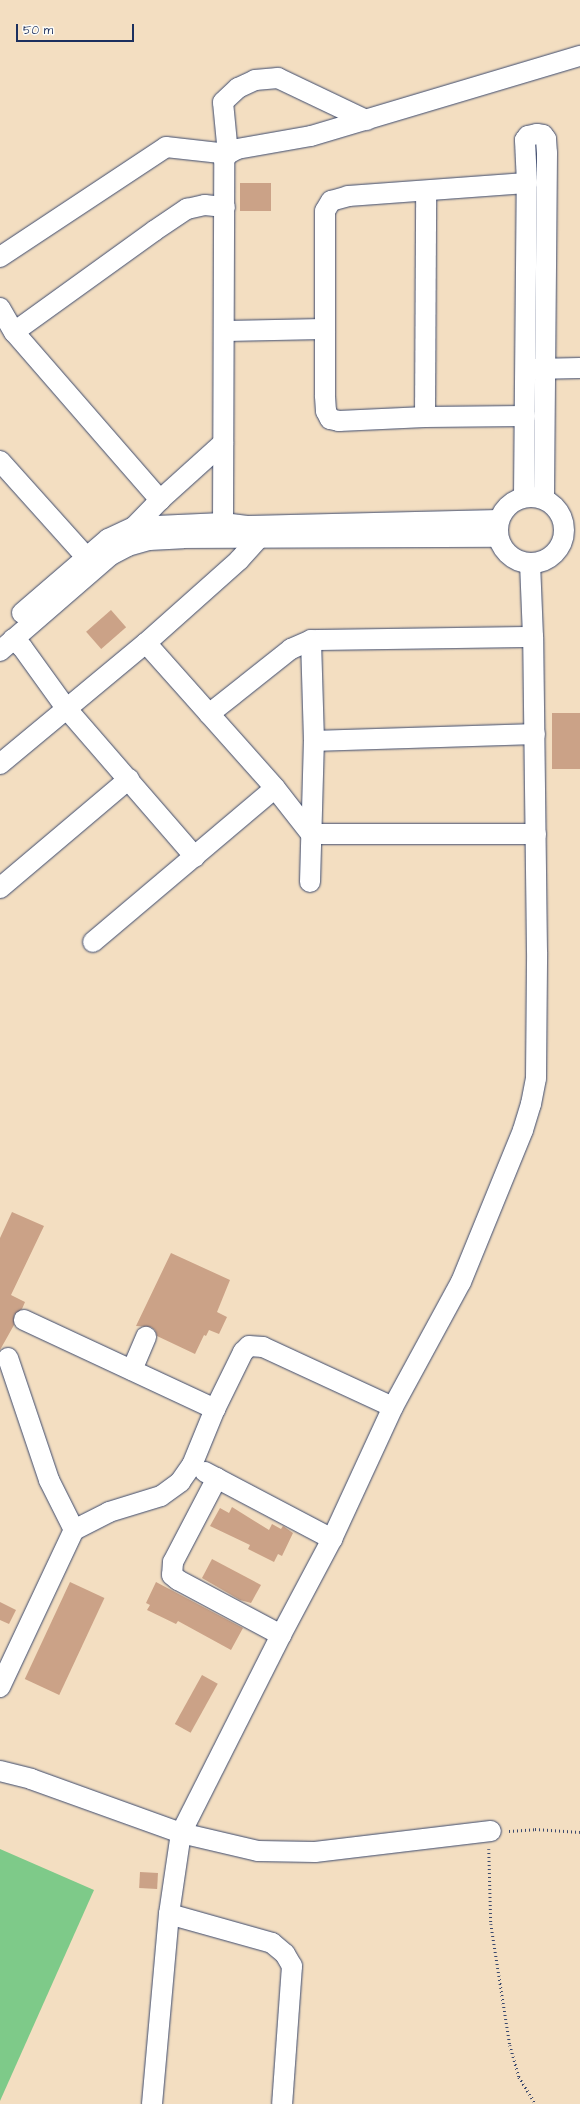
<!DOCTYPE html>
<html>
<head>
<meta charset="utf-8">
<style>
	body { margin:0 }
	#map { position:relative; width:580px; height:2104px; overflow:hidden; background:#f3dec1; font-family:"Architects Daughter",sans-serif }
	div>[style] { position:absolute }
	.green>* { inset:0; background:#7eca89 }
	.building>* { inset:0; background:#cba287; transform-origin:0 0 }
	.path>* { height:2.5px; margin-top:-1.25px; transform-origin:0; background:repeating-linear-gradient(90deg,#3b496d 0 1px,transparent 0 4px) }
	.roads { filter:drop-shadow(0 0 1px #3b496d) drop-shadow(0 0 1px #3b496d) }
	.minor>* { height:20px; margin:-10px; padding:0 10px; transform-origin:10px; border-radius:10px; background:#fff }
	.minor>.ring { margin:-10px; padding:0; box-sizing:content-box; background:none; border:20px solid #fff; border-radius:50% }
	span { translate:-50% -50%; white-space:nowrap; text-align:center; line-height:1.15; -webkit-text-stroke:3.5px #fdfcf7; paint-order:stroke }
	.scale { position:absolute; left:16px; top:24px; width:118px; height:18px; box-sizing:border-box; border:2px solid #1b2f5e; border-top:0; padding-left:5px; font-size:12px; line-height:14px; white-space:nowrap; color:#1b2f5e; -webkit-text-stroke:3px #fdfcf7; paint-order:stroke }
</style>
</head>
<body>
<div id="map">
	<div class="green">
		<i style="clip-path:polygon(0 1849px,94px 1890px,0 2101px)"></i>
	</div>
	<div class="building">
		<i style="left:240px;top:183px;width:31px;height:28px"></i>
		<i style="left:111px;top:610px;width:23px;height:33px;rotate:49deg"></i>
		<i style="left:580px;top:713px;width:56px;height:28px;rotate:90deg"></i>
		<i style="clip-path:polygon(12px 1212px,44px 1226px,11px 1295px,25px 1302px,22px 1309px,14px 1315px,14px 1325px,0 1350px,0 1238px)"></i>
		<i style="clip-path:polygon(171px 1253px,230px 1280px,217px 1312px,227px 1317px,219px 1334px,209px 1330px,206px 1336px,204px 1335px,195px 1354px,157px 1336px,155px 1330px,151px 1327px,136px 1326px)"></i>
		<i style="clip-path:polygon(232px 1507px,269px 1530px,272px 1524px,281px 1529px,283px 1526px,293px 1533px,282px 1556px,278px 1554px,274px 1562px,248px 1549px,250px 1545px,210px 1526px,220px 1508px,229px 1513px)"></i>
		<i style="clip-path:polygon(212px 1559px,261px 1585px,251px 1603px,240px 1600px,202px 1578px)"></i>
		<i style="left:70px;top:1582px;width:38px;height:107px;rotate:25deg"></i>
		<i style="clip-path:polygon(156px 1582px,243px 1628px,231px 1650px,178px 1621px,176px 1624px,147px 1610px,150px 1605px,146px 1603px)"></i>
		<i style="clip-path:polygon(0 1602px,16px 1610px,9px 1624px,0 1620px)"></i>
		<i style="left:202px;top:1675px;width:18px;height:56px;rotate:29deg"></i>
		<i style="left:140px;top:1872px;width:18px;height:16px;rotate:3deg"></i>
	</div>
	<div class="path">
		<i style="left:509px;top:1831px;width:26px;rotate:-4deg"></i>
		<i style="left:535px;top:1829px;width:45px;rotate:3.8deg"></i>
		<i style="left:489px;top:1849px;width:75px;rotate:88.5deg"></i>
		<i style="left:491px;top:1924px;width:122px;rotate:81.1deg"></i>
		<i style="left:510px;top:2045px;width:33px;rotate:74deg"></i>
		<i style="left:519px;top:2077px;width:32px;rotate:58deg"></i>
	</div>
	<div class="roads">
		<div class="minor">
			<i style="left:0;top:257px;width:199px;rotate:-33.5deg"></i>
			<i style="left:166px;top:147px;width:62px;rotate:6.4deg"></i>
			<i style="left:228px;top:154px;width:52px;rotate:-95.5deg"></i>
			<i style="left:223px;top:102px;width:21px;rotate:-43deg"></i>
			<i style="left:238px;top:88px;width:19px;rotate:-25deg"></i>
			<i style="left:255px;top:80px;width:23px;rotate:-5deg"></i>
			<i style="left:278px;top:78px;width:98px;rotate:25.5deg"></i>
			<i style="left:0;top:308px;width:28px;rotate:60deg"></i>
			<i style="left:14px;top:332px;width:223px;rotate:49deg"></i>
			<i style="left:224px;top:331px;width:101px;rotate:-1.1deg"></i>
			<i style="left:14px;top:332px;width:173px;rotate:-35.8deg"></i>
			<i style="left:154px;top:231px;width:40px;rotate:-34deg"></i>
			<i style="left:187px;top:209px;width:18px;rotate:-13deg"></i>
			<i style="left:205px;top:205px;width:20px;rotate:6deg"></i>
			<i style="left:534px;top:369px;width:46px;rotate:-1.2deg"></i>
			<i style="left:525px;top:416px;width:100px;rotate:179.4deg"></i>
			<i style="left:425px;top:417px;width:86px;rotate:177.3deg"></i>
			<i style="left:339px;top:421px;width:9px;rotate:-167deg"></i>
			<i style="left:330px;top:419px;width:9px;rotate:-117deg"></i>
			<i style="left:326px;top:411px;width:16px;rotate:-94deg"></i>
			<i style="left:325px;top:395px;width:184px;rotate:-90deg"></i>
			<i style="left:325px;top:211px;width:12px;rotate:-59deg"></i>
			<i style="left:331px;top:201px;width:18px;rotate:-16deg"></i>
			<i style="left:348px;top:196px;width:179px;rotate:-4.2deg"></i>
			<i style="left:425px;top:417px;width:226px;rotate:-89.7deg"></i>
			<i style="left:0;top:461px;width:129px;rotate:48.1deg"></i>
			<i class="ring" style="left:498px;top:497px;width:46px;height:46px"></i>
			<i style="left:524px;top:497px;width:314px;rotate:-89.5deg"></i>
			<i style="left:527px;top:183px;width:43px;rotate:-92.7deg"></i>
			<i style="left:525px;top:140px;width:5px;rotate:-53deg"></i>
			<i style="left:528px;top:136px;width:9px;rotate:-13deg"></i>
			<i style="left:537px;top:134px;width:6px;rotate:9deg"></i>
			<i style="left:543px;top:135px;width:5px;rotate:53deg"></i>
			<i style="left:546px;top:139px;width:14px;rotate:86deg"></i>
			<i style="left:547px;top:153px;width:346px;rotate:90.5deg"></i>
			<i style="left:223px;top:523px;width:363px;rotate:-89.8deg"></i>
			<i style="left:224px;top:160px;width:7px;rotate:-56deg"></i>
			<i style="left:228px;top:154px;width:10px;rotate:-29deg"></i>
			<i style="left:237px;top:149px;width:75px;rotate:-10deg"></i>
			<i style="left:311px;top:136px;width:281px;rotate:-16.6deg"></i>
			<i style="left:134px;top:527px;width:89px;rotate:-2.6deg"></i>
			<i style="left:223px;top:523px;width:26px;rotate:7deg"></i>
			<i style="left:249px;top:526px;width:250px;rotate:-1.4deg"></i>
			<i style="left:22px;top:613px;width:113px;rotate:-40.7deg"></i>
			<i style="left:108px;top:539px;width:29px;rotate:-25deg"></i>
			<i style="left:134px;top:527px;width:37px;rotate:-46deg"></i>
			<i style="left:160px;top:500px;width:85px;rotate:-42.1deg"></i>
			<i style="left:13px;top:639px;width:12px;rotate:42deg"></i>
			<i style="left:22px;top:647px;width:75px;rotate:54.2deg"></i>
			<i style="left:66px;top:708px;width:197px;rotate:49.1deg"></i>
			<i style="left:146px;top:643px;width:194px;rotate:48.3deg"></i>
			<i style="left:275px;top:788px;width:58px;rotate:52deg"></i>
			<i style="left:311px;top:834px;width:225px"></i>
			<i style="left:0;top:651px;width:147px;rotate:-40.9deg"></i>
			<i style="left:111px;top:555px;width:19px;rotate:-28deg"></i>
			<i style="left:128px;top:546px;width:22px;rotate:-16deg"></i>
			<i style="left:149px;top:540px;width:34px;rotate:-3deg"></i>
			<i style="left:183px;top:538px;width:315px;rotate:-0.2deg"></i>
			<i style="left:209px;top:714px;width:105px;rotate:-38.4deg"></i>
			<i style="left:291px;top:649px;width:22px;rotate:-24deg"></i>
			<i style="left:311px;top:640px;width:222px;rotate:-0.8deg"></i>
			<i style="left:314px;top:741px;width:221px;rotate:-1.8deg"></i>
			<i style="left:0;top:764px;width:190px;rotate:-39.7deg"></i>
			<i style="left:146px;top:643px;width:125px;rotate:-41.7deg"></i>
			<i style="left:239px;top:560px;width:28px;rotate:-48deg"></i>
			<i style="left:310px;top:882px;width:141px;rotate:-88.4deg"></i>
			<i style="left:314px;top:741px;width:101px;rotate:-91.7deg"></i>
			<i style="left:0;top:888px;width:169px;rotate:-40.2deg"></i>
			<i style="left:93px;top:942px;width:238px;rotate:-40.2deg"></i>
			<i style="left:24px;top:1320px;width:211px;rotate:25deg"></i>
			<i style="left:8px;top:1358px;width:129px;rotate:71.4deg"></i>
			<i style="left:49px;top:1480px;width:56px;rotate:63.4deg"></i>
			<i style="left:132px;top:1370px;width:36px;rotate:-67deg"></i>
			<i style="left:205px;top:1472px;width:144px;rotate:27.8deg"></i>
			<i style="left:217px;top:1478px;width:95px;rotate:117.6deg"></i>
			<i style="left:173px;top:1562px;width:13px;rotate:94deg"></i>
			<i style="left:172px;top:1575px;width:8px;rotate:40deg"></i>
			<i style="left:178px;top:1580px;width:117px;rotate:28.1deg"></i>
			<i style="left:0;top:1687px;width:174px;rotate:-64.8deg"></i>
			<i style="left:74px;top:1530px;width:39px;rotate:-27deg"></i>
			<i style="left:109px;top:1512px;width:54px;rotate:-17.1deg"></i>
			<i style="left:161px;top:1496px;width:24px;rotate:-36deg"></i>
			<i style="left:180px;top:1482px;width:21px;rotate:-55deg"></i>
			<i style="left:192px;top:1465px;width:61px;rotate:-67.7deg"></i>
			<i style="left:215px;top:1409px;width:64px;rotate:-63.8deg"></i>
			<i style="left:243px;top:1352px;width:8px;rotate:-45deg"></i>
			<i style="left:249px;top:1346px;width:14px;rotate:4deg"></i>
			<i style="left:263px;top:1347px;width:143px;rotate:24.8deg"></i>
			<i style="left:0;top:1771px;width:32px;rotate:14deg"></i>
			<i style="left:31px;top:1779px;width:159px;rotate:19.8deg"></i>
			<i style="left:181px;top:1833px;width:79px;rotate:13.2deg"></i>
			<i style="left:258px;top:1851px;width:57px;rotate:1deg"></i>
			<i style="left:315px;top:1852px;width:177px;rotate:-6.8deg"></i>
			<i style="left:169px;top:1914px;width:107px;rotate:15.7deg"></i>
			<i style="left:272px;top:1943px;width:17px;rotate:40deg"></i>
			<i style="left:285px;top:1954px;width:14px;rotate:60deg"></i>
			<i style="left:292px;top:1966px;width:138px;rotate:94.1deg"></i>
			<i style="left:152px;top:2104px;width:191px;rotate:-84.9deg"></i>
			<i style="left:169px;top:1914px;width:82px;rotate:-81.6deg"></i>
			<i style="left:181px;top:1833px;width:222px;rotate:-63.2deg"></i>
			<i style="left:281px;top:1635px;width:109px;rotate:-62deg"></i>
			<i style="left:332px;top:1539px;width:145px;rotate:-65.2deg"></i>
			<i style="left:393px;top:1407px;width:142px;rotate:-61.5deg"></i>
			<i style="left:461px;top:1282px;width:164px;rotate:-67.8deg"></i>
			<i style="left:523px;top:1130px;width:27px;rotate:-73deg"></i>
			<i style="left:531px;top:1104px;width:26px;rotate:-79deg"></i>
			<i style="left:536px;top:1078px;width:126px;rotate:-89.5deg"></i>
			<i style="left:537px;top:952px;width:315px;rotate:-90.7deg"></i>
			<i style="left:533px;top:637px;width:74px;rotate:-92.3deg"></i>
		</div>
	</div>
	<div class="scale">50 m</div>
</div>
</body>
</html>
